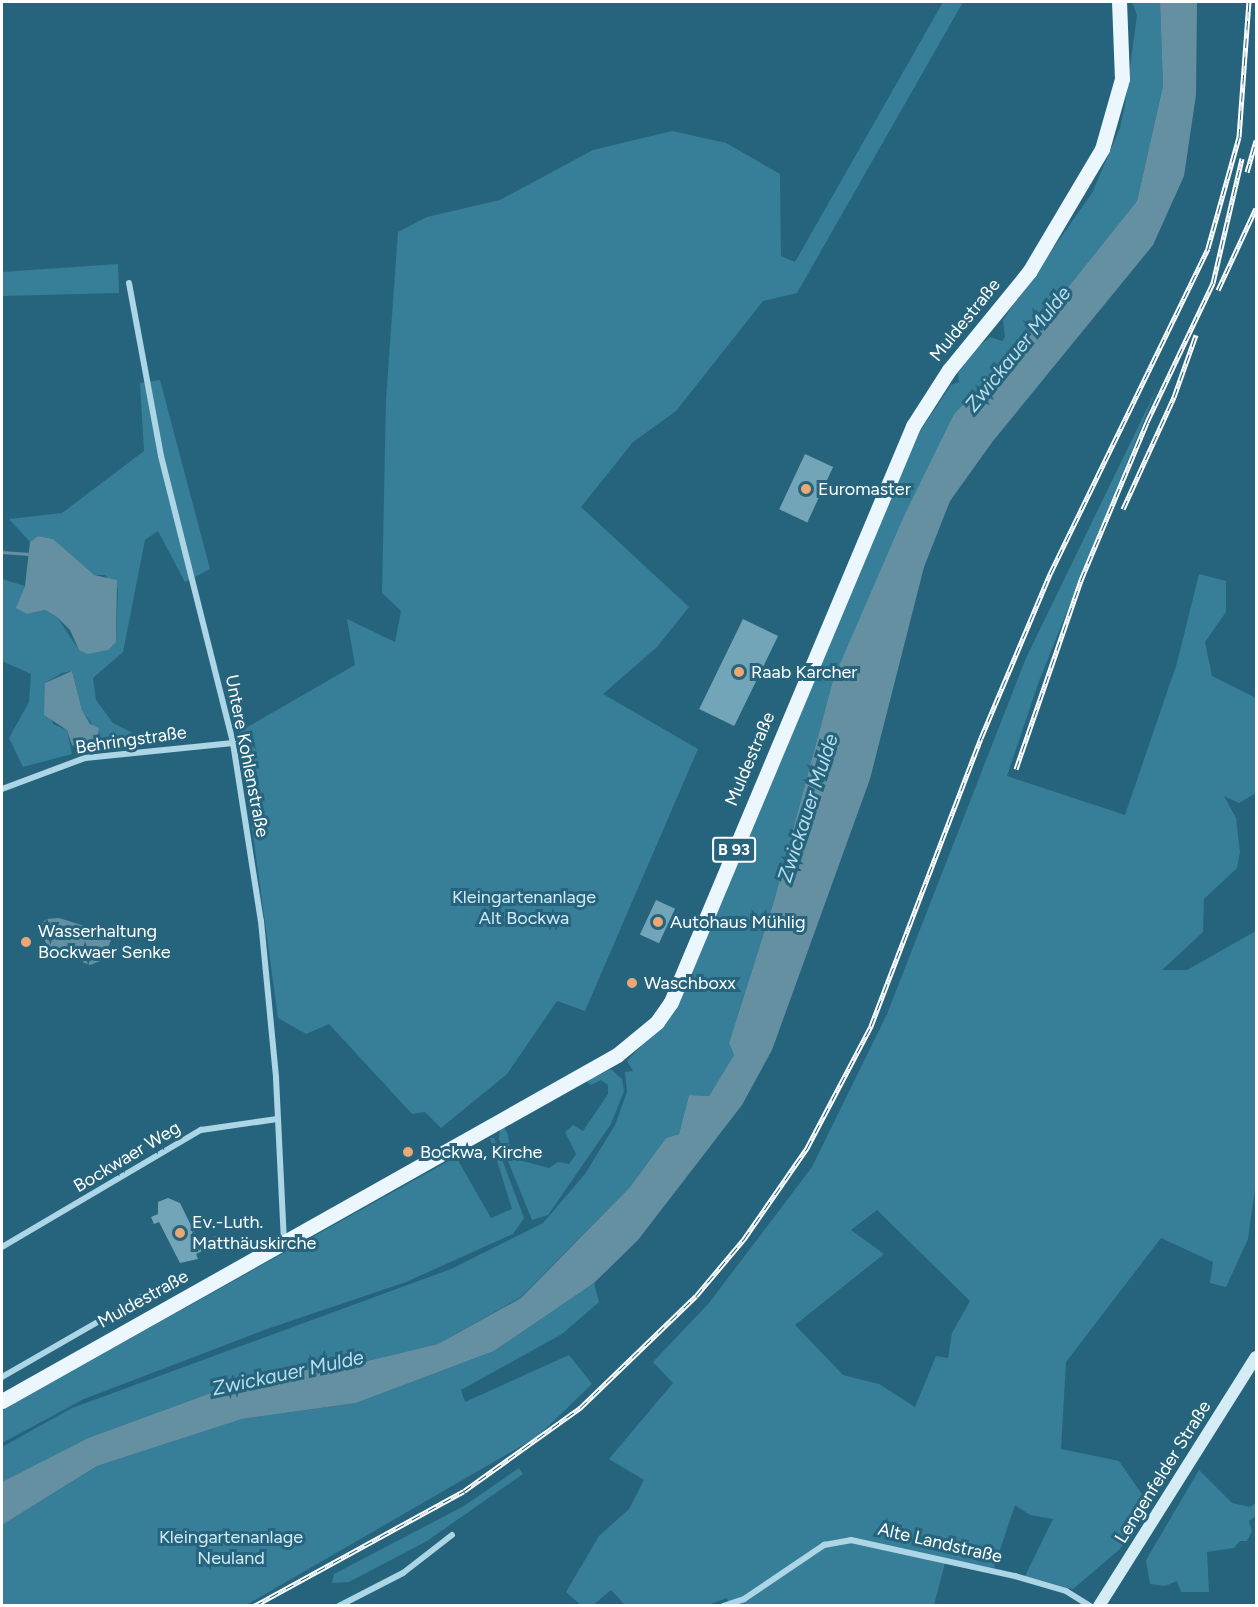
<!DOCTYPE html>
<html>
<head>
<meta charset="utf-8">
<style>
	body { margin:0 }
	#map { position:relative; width:1258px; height:1607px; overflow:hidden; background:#26647d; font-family:Figtree,sans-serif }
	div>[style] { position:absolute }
	.green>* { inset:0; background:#377e99 }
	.water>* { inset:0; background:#6490a1 }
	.stream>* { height:3px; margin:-1.5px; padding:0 1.5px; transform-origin:1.5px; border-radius:1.5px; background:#6490a1 }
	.building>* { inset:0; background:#73a5b8; transform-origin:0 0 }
	.street>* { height:6px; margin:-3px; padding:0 3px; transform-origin:3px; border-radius:3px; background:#acd5e5 }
	.secondary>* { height:12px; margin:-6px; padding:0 6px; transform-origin:6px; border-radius:6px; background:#d5ecf5 }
	.primary>* { height:15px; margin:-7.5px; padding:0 7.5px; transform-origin:7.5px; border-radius:7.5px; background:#ecf7fd }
	.rail>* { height:5px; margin-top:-2.5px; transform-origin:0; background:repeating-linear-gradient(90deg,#26647d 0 9px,#fff 0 18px); box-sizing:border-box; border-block:2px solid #fff }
	.dots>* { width:16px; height:16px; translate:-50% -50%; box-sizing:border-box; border:3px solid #26647d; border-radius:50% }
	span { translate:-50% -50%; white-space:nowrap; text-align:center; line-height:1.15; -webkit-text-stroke:6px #26647d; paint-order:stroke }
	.shield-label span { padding:2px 4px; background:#26647d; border:2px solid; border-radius:4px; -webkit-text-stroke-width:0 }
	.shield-label { font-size:16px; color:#fff; font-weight:700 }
	.street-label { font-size:18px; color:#fff }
	.poi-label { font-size:18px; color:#fff }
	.left { translate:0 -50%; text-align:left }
	.park-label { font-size:18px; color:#cfeaf4 }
	.water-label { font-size:20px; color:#b7deed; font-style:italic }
	.frame { position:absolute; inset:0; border:3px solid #fff; pointer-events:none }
</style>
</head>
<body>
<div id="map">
	<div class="green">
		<i style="clip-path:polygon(943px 2px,963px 2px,797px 293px,763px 301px,676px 411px,633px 442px,581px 507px,689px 607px,657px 647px,603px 694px,698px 749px,585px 1011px,557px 1001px,507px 1074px,441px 1128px,425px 1112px,412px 1114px,329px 1024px,306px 1034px,278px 1018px,239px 732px,355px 665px,347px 619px,395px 642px,401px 611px,382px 593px,386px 399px,398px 232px,427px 217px,500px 200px,593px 150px,672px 131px,726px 143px,780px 174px,781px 256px,795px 262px)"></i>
		<i style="clip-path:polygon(1132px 2px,1160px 2px,1163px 86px,1137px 201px,1050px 310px,954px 414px,833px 680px,774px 901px,729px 1043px,734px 1055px,709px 1096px,689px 1095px,679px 1134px,666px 1138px,630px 1187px,521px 1297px,438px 1344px,338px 1368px,282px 1367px,88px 1438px,2px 1482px,2px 1447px,72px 1408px,451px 1269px,543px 1223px,585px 1174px,615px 1125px,627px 1092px,625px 1072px,633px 1071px,627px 1061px,661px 1025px,920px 431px,951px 385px,959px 382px,958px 373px,977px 348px,990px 337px,1002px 341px,1005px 337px,1003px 320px,1092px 193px,1120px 128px,1125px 105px,1137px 15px)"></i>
		<i style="clip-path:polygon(118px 264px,119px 293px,2px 296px,2px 272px)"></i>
		<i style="clip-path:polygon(160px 380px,210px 569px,185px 582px,158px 531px,145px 540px,123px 652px,93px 678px,96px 700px,113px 723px,131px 732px,133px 742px,95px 746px,100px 736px,82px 710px,72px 671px,62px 673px,45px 683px,53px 724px,67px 730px,72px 754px,23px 767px,9px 738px,29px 702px,31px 674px,2px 661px,2px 579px,25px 586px,17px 607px,27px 614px,45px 610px,57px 617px,79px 650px,116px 642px,118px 589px,105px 575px,94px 575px,75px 562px,53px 539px,38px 536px,30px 542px,9px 519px,62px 513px,144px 451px,140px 383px)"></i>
		<i style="clip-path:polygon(evenodd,1157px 388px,1039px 681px,1007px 776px,1125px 815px,1177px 663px,1199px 574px,1226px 581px,1226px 612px,1205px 642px,1212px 676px,1256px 698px,1256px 793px,1239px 803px,1224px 796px,1236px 818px,1240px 852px,1237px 868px,1204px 899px,1203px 932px,1162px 970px,1187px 970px,1256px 931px,1256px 1182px,1248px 1239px,1226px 1287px,1210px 1283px,1213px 1262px,1161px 1238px,1066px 1362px,1061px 1449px,1119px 1461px,1150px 1506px,1120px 1549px,1073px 1589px,1025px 1576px,1053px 1519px,1030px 1515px,1015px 1505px,994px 1568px,946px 1559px,934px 1605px,730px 1606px,727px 1598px,708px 1605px,626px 1606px,611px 1590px,593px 1605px,582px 1606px,566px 1592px,599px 1536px,629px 1509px,644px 1480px,609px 1459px,673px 1383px,653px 1362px,709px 1303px,812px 1167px,887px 1014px,1026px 658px,1157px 388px,877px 1210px,970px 1301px,952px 1333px,948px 1358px,936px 1356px,915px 1407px,879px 1384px,843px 1375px,795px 1325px,884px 1254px,851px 1230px,877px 1210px)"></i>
		<i style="clip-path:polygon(611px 1069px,622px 1079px,624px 1091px,611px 1124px,548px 1215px,532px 1220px,499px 1139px,500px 1130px,504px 1127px,508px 1135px,511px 1158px,549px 1168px,558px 1162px,569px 1164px,576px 1154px,565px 1132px,573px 1125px,583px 1131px,608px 1094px,608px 1085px,601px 1080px,591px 1085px,586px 1081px)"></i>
		<i style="clip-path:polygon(490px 1138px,494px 1138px,524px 1218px,513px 1234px,406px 1282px,267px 1329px,84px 1399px,2px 1443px,2px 1410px,456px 1157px,491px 1218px,512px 1209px)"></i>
		<i style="clip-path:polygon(594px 1283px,599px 1302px,562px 1334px,461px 1390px,465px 1402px,569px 1355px,592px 1384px,537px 1437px,246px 1605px,2px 1606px,2px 1525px,97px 1466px,242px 1419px,356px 1403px,494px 1351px)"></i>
		<i style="clip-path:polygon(519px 1468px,523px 1474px,427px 1541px,349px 1582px,332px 1583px,334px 1574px,464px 1506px)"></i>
		<i style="clip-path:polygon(1199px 1470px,1232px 1503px,1250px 1507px,1256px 1503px,1256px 1516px,1249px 1521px,1252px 1531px,1247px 1541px,1240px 1541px,1234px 1548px,1207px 1552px,1209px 1592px,1181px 1592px,1177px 1581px,1165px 1586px,1150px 1584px,1146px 1560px)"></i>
	</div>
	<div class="water">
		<i style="clip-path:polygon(1160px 2px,1197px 2px,1196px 95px,1184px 176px,1153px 245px,993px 441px,950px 501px,924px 567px,870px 779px,772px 1050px,742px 1105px,638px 1240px,594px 1283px,494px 1351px,356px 1403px,242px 1419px,97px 1466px,2px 1525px,2px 1482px,88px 1438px,282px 1367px,338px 1368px,438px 1344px,521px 1298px,630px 1187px,666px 1138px,679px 1134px,689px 1095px,709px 1096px,734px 1055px,729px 1043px,774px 901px,833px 680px,904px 516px,954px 414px,1050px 310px,1137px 201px,1163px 86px)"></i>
		<i style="clip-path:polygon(38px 536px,53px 539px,94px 575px,117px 580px,116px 642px,108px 650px,88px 654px,79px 650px,70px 630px,57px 617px,45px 610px,27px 614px,16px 608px,25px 586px,30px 542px)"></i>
		<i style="clip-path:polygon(72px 671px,82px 710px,90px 724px,99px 728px,95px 746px,80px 749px,72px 745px,67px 730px,44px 715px,45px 683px)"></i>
		<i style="clip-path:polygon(59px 918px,113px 935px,103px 960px,90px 965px,49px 950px,39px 927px,46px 919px)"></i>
	</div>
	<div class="stream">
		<i style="left:2px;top:552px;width:27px;rotate:4deg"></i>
	</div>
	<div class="building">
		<i style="left:805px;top:454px;width:31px;height:61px;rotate:25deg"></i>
		<i style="left:743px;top:619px;width:39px;height:100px;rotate:26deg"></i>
		<i style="left:656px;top:900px;width:21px;height:38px;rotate:25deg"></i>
		<i style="clip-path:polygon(168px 1198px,180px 1203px,200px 1244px,216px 1236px,219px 1243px,196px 1254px,198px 1259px,180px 1263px,159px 1222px,154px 1224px,151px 1217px,158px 1214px,158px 1202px)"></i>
	</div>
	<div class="street">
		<i style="left:129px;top:283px;width:176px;rotate:79.5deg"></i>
		<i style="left:161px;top:456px;width:296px;rotate:75.9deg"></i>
		<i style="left:233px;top:743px;width:180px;rotate:81.1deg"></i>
		<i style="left:261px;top:921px;width:158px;rotate:84.5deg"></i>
		<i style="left:276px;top:1078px;width:164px;rotate:87.2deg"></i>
		<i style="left:2px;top:789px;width:89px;rotate:-20.5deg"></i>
		<i style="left:85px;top:758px;width:149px;rotate:-5.8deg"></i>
		<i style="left:2px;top:1247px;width:231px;rotate:-30.5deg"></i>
		<i style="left:201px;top:1130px;width:77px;rotate:-8.2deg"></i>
		<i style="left:2px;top:1377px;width:174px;rotate:-29.9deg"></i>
		<i style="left:339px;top:1606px;width:72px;rotate:-27.3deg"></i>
		<i style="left:403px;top:1573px;width:62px;rotate:-37.8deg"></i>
		<i style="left:723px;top:1606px;width:22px;rotate:-18deg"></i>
		<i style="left:744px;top:1599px;width:97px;rotate:-34deg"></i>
		<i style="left:824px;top:1545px;width:27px;rotate:-10deg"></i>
		<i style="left:851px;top:1540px;width:168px;rotate:12.4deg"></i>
		<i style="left:1015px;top:1576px;width:53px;rotate:16.4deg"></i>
		<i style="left:1066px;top:1591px;width:28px;rotate:32deg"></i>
	</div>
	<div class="secondary">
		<i style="left:1099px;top:1606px;width:294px;rotate:-57.8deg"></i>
	</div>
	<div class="primary">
		<i style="left:2px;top:1401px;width:706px;rotate:-29.36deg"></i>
		<i style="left:617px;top:1055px;width:52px;rotate:-39.5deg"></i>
		<i style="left:657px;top:1022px;width:24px;rotate:-55deg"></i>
		<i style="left:671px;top:1002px;width:625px;rotate:-67.21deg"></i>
		<i style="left:913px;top:426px;width:67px;rotate:-57.3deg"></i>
		<i style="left:949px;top:370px;width:127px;rotate:-50.8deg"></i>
		<i style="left:1029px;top:272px;width:143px;rotate:-59.3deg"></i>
		<i style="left:1102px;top:149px;width:73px;rotate:-74.1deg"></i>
		<i style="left:1122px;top:79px;width:77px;rotate:-92.2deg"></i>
	</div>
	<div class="rail">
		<i style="left:1247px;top:172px;width:33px;rotate:-74deg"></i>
		<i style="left:1218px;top:290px;width:90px;rotate:-65.1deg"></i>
		<i style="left:1123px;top:509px;width:123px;rotate:-65.5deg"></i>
		<i style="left:1174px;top:397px;width:66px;rotate:-70.5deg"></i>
		<i style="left:1016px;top:769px;width:200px;rotate:-71deg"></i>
		<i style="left:1081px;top:580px;width:171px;rotate:-67.3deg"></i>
		<i style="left:1147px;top:422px;width:154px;rotate:-64.6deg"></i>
		<i style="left:1213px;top:283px;width:128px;rotate:-76.9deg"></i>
		<i style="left:254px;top:1606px;width:239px;rotate:-28.7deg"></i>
		<i style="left:464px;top:1491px;width:143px;rotate:-35.6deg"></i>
		<i style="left:580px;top:1408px;width:161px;rotate:-44deg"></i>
		<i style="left:696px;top:1296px;width:75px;rotate:-49.9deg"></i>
		<i style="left:744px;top:1239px;width:111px;rotate:-55.3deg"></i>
		<i style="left:807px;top:1148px;width:138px;rotate:-62.3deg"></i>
		<i style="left:871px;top:1026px;width:308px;rotate:-69.1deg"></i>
		<i style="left:981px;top:738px;width:178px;rotate:-67.2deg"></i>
		<i style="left:1050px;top:574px;width:362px;rotate:-64.1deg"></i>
		<i style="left:1208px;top:248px;width:115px;rotate:-74.4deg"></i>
		<i style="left:1239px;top:137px;width:135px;rotate:-85.8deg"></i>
	</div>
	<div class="dots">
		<i style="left:806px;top:489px;background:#eda772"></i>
		<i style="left:739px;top:672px;background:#eda772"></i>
		<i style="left:658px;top:922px;background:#eda772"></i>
		<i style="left:26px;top:942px;background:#eda772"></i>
		<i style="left:632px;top:983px;background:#eda772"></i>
		<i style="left:408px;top:1152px;background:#eda772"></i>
		<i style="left:180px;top:1233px;background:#eda772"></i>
	</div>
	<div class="shield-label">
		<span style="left:734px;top:850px">B 93</span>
	</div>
	<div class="street-label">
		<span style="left:965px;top:320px;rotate:-51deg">Muldestraße</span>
		<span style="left:131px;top:740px;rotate:-8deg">Behringstraße</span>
		<span style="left:247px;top:756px;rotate:79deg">Untere Kohlenstraße</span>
		<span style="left:750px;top:759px;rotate:-67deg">Muldestraße</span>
		<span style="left:127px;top:1157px;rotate:-31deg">Bockwaer Weg</span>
		<span style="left:143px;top:1299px;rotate:-29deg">Muldestraße</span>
		<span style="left:1163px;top:1472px;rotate:-58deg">Lengenfelder Straße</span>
		<span style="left:940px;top:1543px;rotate:13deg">Alte Landstraße</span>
	</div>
	<div class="poi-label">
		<span class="left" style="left:818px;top:489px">Euromaster</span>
		<span class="left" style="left:751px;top:672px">Raab Karcher</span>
		<span class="left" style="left:670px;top:922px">Autohaus Mühlig</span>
		<span class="left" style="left:38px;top:942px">Wasserhaltung<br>Bockwaer Senke</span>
		<span class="left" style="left:644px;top:983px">Waschboxx</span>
		<span class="left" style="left:420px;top:1152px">Bockwa, Kirche</span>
		<span class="left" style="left:192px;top:1233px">Ev.-Luth.<br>Matthäuskirche</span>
	</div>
	<div class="park-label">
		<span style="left:524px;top:908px">Kleingartenanlage<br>Alt Bockwa</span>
		<span style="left:231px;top:1548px">Kleingartenanlage<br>Neuland</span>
	</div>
	<div class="water-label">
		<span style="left:1018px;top:349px;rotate:-51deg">Zwickauer Mulde</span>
		<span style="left:808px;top:808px;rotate:-72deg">Zwickauer Mulde</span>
		<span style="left:288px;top:1373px;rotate:-12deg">Zwickauer Mulde</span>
	</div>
	<div class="frame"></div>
</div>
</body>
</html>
